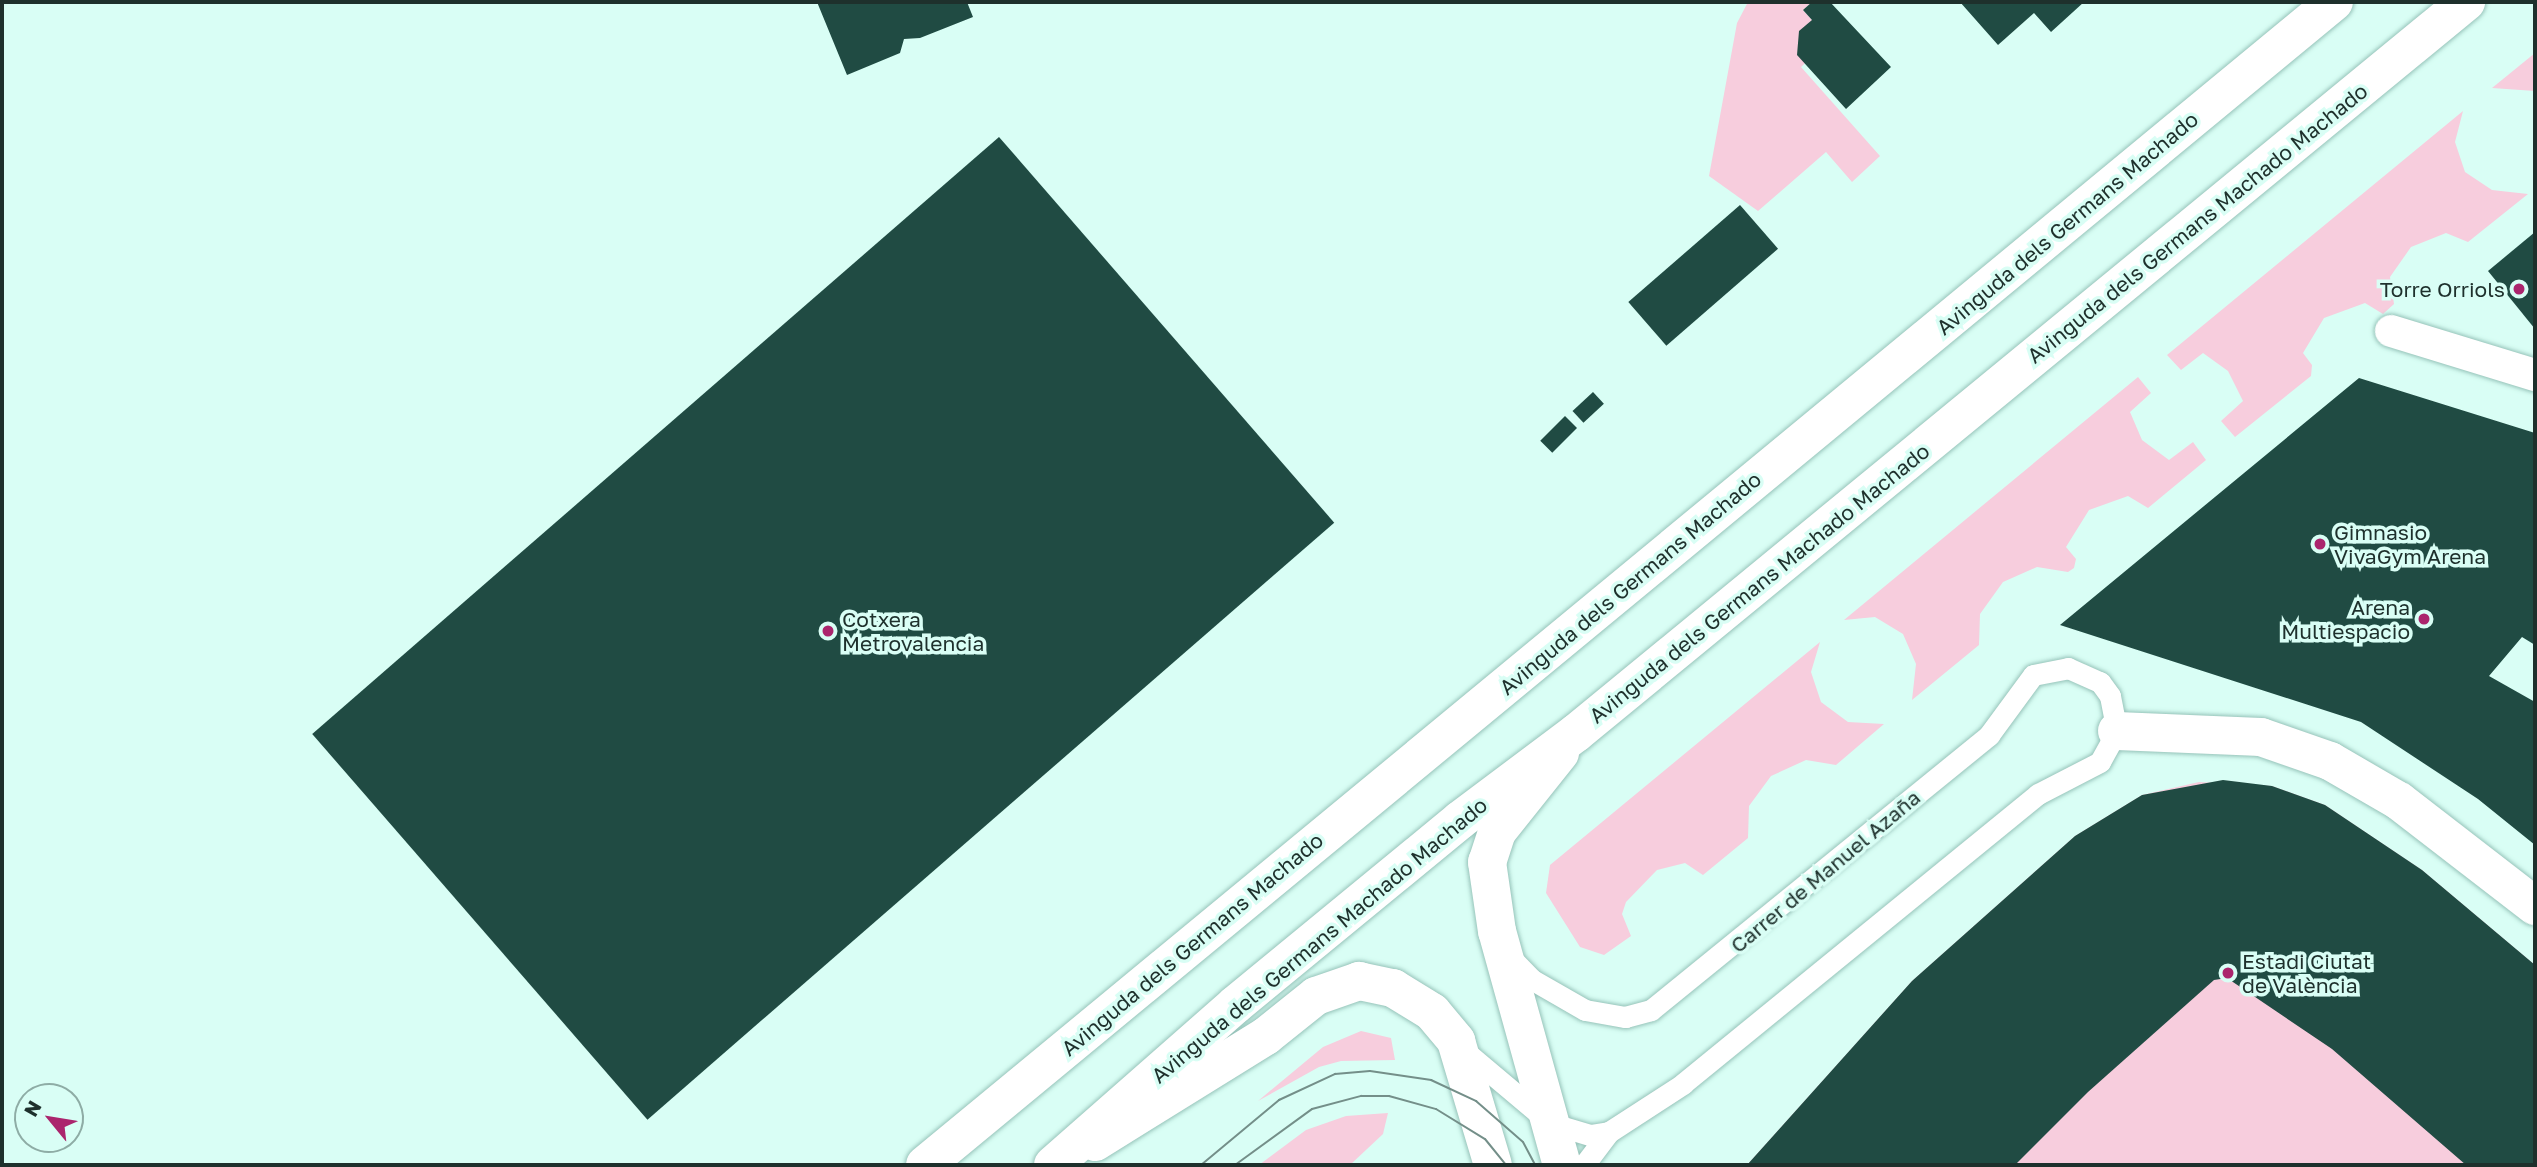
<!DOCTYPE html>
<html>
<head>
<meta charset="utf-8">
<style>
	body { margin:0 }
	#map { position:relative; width:2537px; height:1167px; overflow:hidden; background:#d9fef5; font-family:"Golos Text",sans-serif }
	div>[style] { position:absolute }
	.green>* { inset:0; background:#f7cddd }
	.building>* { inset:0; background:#204b43; transform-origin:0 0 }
	.roads { filter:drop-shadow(0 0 2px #96c3b9) drop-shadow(0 0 2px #96c3b9) }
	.service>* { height:21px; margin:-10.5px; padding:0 10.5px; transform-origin:10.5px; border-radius:10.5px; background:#fff }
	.pedestrian>* { height:32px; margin:-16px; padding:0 16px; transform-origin:16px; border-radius:16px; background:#fff }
	.minor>* { height:38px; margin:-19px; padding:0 19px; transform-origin:19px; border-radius:19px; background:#fff }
	.primary>* { height:38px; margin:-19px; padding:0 19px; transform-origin:19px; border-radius:19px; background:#fff }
	.tram>* { height:2px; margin:-1px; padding:0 1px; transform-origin:1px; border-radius:1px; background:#748f89 }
	.dots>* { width:19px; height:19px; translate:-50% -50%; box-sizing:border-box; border:4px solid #d9fef5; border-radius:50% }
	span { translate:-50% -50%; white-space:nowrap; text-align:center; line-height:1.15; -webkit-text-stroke:7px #d9fef5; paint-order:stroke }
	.street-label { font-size:21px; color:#1e302c }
	.poi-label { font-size:21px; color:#1e302c }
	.right { translate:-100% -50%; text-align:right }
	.left { translate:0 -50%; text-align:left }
	.frame { position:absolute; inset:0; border:4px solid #1e302c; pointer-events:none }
	.north { position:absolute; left:14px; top:1083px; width:70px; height:70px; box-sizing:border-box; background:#d9fef5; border:2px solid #8eaca5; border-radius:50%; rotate:300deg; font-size:19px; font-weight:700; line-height:28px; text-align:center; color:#1e302c }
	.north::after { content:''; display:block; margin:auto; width:24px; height:32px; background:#ab256d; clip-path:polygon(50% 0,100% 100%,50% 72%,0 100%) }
</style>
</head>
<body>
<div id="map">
	<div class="green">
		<i style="clip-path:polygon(1748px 2px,1812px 2px,1803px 10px,1830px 40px,1801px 67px,1880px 156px,1852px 182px,1826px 152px,1758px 211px,1709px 176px,1737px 23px)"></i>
		<i style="clip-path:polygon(2535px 53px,2535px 91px,2492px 88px)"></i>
		<i style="clip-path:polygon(2463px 111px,2455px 142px,2465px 172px,2492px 190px,2528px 194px,2468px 242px,2446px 233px,2411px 247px,2390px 277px,2394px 304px,2383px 314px,2365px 303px,2324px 318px,2303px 353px,2312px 365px,2311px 376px,2235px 437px,2221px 421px,2243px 401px,2228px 371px,2203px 353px,2181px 370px,2167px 355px)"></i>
		<i style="clip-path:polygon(2138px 377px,2151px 393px,2130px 412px,2142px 440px,2169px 460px,2193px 442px,2206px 460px,2148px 508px,2128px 496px,2089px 510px,2066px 547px,2076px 559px,2074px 568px,2068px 572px,2037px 567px,2003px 582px,1980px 614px,1979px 645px,1912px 700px,1916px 664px,1903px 634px,1875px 617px,1844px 620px)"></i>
		<i style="clip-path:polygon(1820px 642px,1811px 672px,1821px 702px,1848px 722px,1884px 724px,1836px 765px,1806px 760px,1771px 776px,1749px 806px,1748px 838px,1703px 875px,1685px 863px,1657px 870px,1626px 902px,1622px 914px,1631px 936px,1604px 955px,1580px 947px,1546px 893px,1550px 865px)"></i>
		<i style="clip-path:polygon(2199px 782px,2272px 786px,2325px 805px,2422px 870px,2535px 965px,2535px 1165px,1747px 1165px,1912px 981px,2075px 836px,2142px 795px)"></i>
		<i style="clip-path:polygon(1361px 1031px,1391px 1038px,1395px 1060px,1341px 1061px,1319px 1067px,1258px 1101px,1323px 1047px)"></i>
		<i style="clip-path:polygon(1388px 1113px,1383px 1134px,1350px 1165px,1259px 1165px,1306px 1130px,1346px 1116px)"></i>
	</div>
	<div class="building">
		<i style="clip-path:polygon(817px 2px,967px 2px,973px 17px,920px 38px,904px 39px,900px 53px,847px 75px)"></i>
		<i style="clip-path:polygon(1812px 2px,1830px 2px,1891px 67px,1846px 109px,1797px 55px,1799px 31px,1812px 20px,1803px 10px)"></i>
		<i style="clip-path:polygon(1960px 2px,2084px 2px,2051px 32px,2034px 13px,1998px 45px)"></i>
		<i style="left:999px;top:137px;width:511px;height:910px;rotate:49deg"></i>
		<i style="left:1740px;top:205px;width:58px;height:148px;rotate:49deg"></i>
		<i style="clip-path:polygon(2535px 232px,2535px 329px,2488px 271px)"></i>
		<i style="clip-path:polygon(2359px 378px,2535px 433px,2535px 645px,2522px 637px,2489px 676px,2535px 702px,2535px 845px,2478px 799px,2361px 722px,2060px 625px)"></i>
		<i style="left:1593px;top:392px;width:16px;height:28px;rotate:47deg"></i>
		<i style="left:1565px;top:416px;width:17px;height:35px;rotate:45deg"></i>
		<i style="clip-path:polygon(2223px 780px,2272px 786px,2325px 805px,2422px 870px,2535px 965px,2535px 1165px,2466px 1165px,2332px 1049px,2227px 978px,2214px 980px,2088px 1092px,2015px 1165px,1747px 1165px,1912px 981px,2075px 836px,2142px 795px)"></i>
	</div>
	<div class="roads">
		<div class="service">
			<i style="left:1512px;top:959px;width:28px;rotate:46deg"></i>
			<i style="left:1531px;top:979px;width:62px;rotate:29.9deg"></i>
			<i style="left:1585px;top:1010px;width:41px;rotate:9.9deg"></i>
			<i style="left:1625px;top:1017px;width:27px;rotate:-15deg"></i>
			<i style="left:1651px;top:1010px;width:436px;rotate:-39.1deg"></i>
			<i style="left:1989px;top:735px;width:74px;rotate:-53.7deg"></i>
			<i style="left:2033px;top:675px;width:36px;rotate:-11deg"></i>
			<i style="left:2068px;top:668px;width:35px;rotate:24deg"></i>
			<i style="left:2100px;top:682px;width:17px;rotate:54deg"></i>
			<i style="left:2110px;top:696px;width:36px;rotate:79deg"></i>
			<i style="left:2117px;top:731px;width:35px;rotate:119deg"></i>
			<i style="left:2100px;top:762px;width:70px;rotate:152.7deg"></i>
			<i style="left:2038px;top:794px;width:458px;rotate:140.8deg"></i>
			<i style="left:1683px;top:1084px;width:88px;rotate:147deg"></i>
			<i style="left:1609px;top:1132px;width:41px;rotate:127.1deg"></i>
			<i style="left:1467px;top:1053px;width:109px;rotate:40.1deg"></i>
			<i style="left:1550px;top:1123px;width:42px;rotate:16.7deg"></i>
			<i style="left:1590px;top:1135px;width:19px;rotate:-9deg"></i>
		</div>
		<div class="pedestrian">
			<i style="left:2391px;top:331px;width:151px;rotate:17deg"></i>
		</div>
		<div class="minor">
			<i style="left:2117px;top:731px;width:144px;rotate:2.4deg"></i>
			<i style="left:2261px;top:737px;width:73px;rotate:19.2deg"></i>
			<i style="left:2330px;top:761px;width:80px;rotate:30.1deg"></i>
			<i style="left:2399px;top:801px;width:172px;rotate:37.7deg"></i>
			<i style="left:1560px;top:753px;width:101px;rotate:128.6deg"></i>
			<i style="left:1497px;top:832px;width:32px;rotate:108deg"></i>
			<i style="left:1487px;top:862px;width:70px;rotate:81.8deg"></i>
			<i style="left:1497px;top:931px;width:243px;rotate:74.5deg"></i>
			<i style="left:1095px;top:1142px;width:201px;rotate:-31.8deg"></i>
			<i style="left:1266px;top:1036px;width:64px;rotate:-38.7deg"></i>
			<i style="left:1316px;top:996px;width:46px;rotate:-19.2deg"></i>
			<i style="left:1359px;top:981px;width:35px;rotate:12deg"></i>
			<i style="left:1393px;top:988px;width:46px;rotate:31.6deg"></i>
			<i style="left:1432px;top:1012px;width:38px;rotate:50deg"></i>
			<i style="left:1456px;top:1041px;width:129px;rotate:73.4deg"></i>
		</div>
		<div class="primary">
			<i style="left:925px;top:1165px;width:1827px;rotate:-39.54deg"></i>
			<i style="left:1053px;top:1165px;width:242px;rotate:-41.3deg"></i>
			<i style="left:1235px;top:1005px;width:291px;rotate:-39.4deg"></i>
			<i style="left:1460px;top:820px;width:145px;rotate:-36.9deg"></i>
			<i style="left:1576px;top:733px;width:1152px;rotate:-39.4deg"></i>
		</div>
	</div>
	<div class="tram">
		<i style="left:1201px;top:1165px;width:102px;rotate:-39.8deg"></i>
		<i style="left:1279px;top:1100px;width:62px;rotate:-24.9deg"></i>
		<i style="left:1335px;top:1074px;width:35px;rotate:-5deg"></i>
		<i style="left:1370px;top:1071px;width:62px;rotate:8.4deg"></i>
		<i style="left:1431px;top:1080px;width:50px;rotate:25deg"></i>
		<i style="left:1476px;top:1101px;width:62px;rotate:41.1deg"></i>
		<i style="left:1523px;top:1142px;width:26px;rotate:62deg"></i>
		<i style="left:1235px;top:1165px;width:95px;rotate:-36deg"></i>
		<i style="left:1312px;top:1109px;width:51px;rotate:-14.9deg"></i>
		<i style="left:1361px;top:1096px;width:28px"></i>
		<i style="left:1389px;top:1096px;width:49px;rotate:15.5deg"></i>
		<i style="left:1436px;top:1109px;width:57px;rotate:31.5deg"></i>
		<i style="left:1485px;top:1139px;width:33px;rotate:51deg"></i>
	</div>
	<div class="dots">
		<i style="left:2519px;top:289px;background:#ab256d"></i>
		<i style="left:2320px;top:544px;background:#ab256d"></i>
		<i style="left:2424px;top:619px;background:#ab256d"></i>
		<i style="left:828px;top:631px;background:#ab256d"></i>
		<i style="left:2228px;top:973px;background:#ab256d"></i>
	</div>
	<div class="street-label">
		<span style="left:2067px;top:223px;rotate:-40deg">Avinguda dels Germans Machado</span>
		<span style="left:2197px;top:223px;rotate:-39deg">Avinguda dels Germans Machado Machado</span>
		<span style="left:1630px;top:583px;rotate:-40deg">Avinguda dels Germans Machado</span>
		<span style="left:1759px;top:583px;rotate:-39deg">Avinguda dels Germans Machado Machado</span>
		<span style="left:1825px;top:871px;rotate:-40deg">Carrer de Manuel Azaña</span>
		<span style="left:1319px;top:940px;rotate:-40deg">Avinguda dels Germans Machado Machado</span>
		<span style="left:1192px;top:944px;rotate:-40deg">Avinguda dels Germans Machado</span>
	</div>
	<div class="poi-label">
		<span class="right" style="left:2505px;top:289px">Torre Orriols</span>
		<span class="left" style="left:2334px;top:544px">Gimnasio<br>VivaGym Arena</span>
		<span class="right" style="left:2410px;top:619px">Arena<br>Multiespacio</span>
		<span class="left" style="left:842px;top:631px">Cotxera<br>Metrovalencia</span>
		<span class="left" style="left:2242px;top:973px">Estadi Ciutat<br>de València</span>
	</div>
	<div class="frame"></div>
	<div class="north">N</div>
</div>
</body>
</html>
